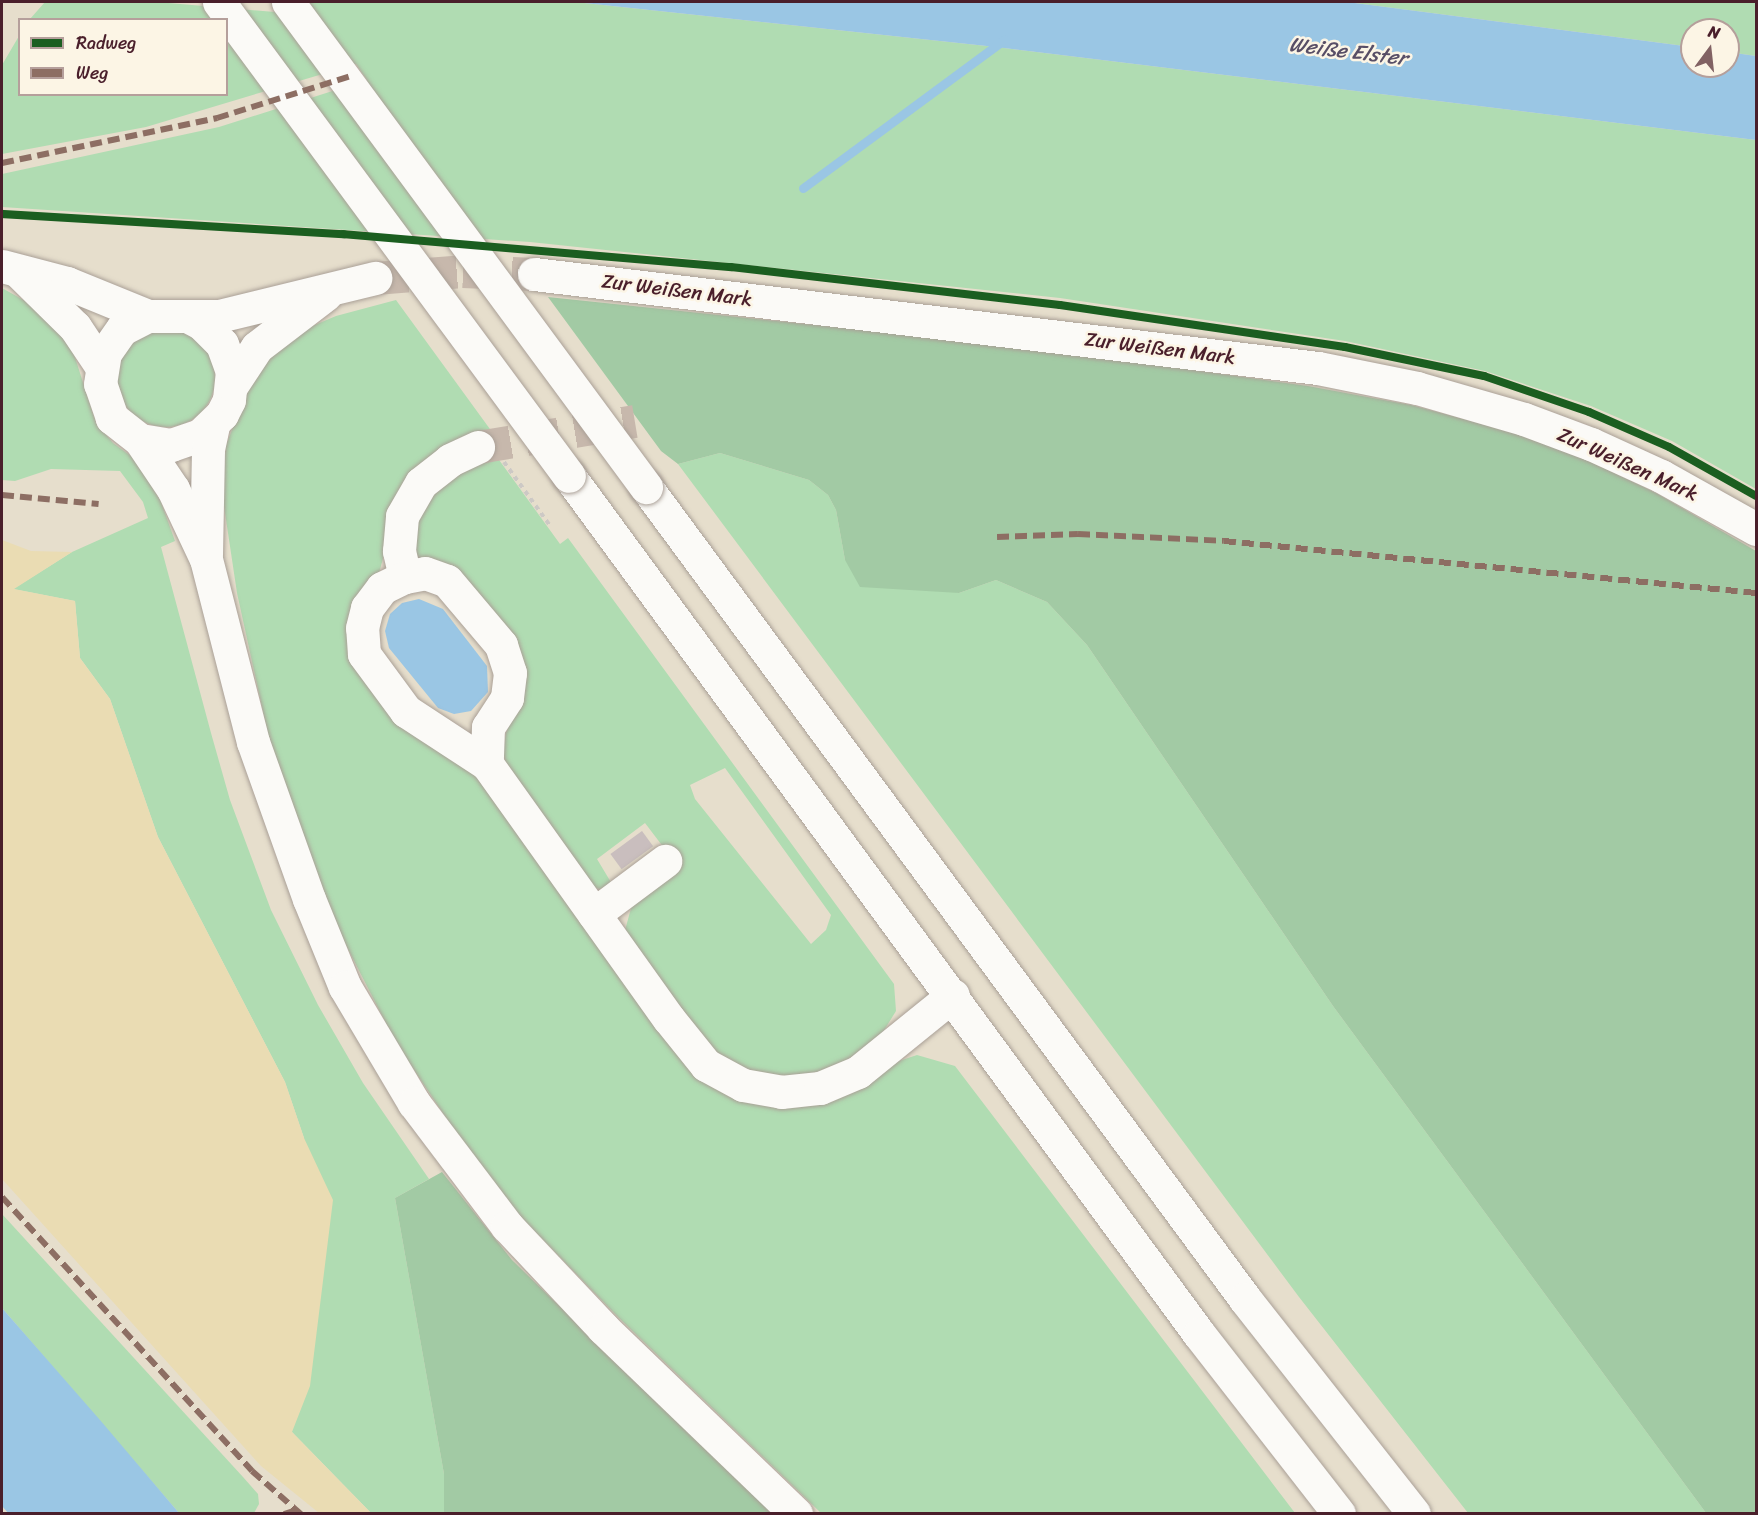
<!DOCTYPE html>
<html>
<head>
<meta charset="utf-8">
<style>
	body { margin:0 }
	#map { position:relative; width:1758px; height:1515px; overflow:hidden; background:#e6decc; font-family:Sriracha,sans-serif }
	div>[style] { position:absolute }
	.green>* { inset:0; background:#b0dcb2 }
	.round { border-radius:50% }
	.forest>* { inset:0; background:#a2caa4 }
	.sand>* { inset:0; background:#eadcb3 }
	.water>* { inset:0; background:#9ac6e4 }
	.stream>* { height:9px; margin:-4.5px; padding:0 4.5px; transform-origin:4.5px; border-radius:4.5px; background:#9ac6e4 }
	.building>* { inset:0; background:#c9bebe; transform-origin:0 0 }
	.minor-tunnel>* { height:33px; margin-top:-16.5px; transform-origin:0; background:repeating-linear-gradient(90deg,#c7b8ac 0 33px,transparent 0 49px) }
	.major-tunnel>* { height:33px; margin-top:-16.5px; transform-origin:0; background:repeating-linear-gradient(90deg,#c7b8ac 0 33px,transparent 0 49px) }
	.path>* { height:4px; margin-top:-2px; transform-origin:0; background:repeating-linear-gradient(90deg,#cdc9c5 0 4.5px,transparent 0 9px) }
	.roads { filter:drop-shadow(0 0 2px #aaa097) drop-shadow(0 0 2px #aaa097) }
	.minor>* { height:33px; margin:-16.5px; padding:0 16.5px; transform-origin:16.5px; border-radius:16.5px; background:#fbfaf7 }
	.major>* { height:33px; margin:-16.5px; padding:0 16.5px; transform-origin:16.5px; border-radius:16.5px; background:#fbfaf7 }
	.highway>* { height:33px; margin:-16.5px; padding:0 16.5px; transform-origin:16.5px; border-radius:16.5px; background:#fbfaf7 }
	.bridges { filter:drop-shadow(0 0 2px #aaa097) drop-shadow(0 0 2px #aaa097) }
	.highway-bridge>* { height:33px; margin:-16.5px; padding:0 16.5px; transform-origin:16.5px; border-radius:16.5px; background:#fbfaf7 }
	.quiet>* { height:6px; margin-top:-3px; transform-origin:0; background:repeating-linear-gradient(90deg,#8d6e63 0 12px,transparent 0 18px) }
	.cycleway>* { height:8px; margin:-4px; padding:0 4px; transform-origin:4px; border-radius:4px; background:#1b5e20 }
	span { translate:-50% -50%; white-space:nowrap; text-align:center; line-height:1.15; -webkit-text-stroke:5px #fcf5e5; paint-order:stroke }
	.street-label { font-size:20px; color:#4a1f2b }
	.water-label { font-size:21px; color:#584e66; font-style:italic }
	.frame { position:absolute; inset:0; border:3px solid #4a1f2b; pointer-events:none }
	.legend { position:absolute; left:18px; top:18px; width:210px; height:78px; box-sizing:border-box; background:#fcf5e5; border:2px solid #b59f9b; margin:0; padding:8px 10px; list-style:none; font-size:18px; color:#4a1f2b }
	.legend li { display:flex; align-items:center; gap:12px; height:30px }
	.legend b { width:30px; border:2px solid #b59f9b }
	.north { position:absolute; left:1680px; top:18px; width:60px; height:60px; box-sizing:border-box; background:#fcf5e5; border:2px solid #b59f9b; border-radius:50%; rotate:15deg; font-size:16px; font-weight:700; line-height:24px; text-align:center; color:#4a1f2b }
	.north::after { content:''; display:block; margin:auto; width:21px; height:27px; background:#816263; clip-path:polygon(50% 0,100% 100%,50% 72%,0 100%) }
</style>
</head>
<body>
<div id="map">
	<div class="green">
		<i style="clip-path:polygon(45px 2px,157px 2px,287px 13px,293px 2px,575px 2px,996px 47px,1756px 140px,1756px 489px,1672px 441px,1591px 406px,1485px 371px,1345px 341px,1060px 298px,530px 242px,2px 207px,2px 174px,219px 127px,367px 80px,356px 64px,146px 127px,2px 154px,2px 65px,19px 36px,20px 94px,226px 94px,226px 20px,30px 19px)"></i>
		<i style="clip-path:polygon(1347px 2px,1756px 2px,1756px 56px,1728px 52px,1728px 30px,1692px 30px,1692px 47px)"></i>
		<i style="clip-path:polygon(2px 288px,43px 311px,71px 345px,96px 423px,113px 443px,135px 459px,161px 502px,175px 541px,161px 547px,211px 733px,230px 800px,271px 910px,318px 1005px,363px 1083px,429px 1179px,395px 1198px,444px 1474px,444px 1513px,371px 1513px,292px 1432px,304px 1138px,285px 1082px,158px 837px,110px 699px,80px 658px,75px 601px,13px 589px,72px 552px,148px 518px,143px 502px,120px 471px,51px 469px,15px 481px,2px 480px)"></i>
		<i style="clip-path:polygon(396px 300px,495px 436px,448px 449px,396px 510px,378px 577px,350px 642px,479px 771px,692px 1071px,712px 1087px,743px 1101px,858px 1088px,899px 1061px,917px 1055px,955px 1066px,1295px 1513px,821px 1513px,617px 1316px,521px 1217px,463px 1143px,396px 1043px,321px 896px,269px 739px,237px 593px,222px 493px,226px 445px,253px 377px,274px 350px,303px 330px,336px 316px)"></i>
		<i class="round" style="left:117px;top:329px;width:98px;height:98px"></i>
		<i style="clip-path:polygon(evenodd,494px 453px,560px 544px,568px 538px,894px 984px,896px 1011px,875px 1045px,843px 1067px,782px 1081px,747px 1072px,715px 1054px,624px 934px,633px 901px,680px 869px,645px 823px,597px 859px,612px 884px,600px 889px,588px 886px,507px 770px,503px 751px,506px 733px,524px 687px,417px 557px,410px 535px,428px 493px,457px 468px,494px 453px,725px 768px,831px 915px,826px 930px,811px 944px,695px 799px,690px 785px,725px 768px)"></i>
		<i style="clip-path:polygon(720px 453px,809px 480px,828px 495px,836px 510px,845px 560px,959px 593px,996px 580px,1047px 602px,1087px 645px,1333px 1006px,1706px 1513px,1468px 1513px,1299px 1297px,678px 464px)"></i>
		<i style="clip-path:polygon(2px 1214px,243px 1477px,258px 1494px,259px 1504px,254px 1513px,179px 1513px,2px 1308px)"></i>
	</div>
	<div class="forest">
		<i style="clip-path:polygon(548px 297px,1034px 348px,1308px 386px,1411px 405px,1523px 435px,1585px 459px,1656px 493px,1756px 551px,1756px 1513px,1706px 1513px,1333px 1006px,1087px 645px,1047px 602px,996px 580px,959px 593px,860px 587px,845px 560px,836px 510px,828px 495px,809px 480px,720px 453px,678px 464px,661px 451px)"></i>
		<i style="clip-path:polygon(442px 1172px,512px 1260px,772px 1513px,444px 1513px,444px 1474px,395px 1198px)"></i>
	</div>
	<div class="sand">
		<i style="clip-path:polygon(2px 540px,31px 551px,72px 552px,14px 589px,75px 601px,80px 658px,110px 699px,158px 837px,285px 1082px,304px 1138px,333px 1200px,310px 1386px,292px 1432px,371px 1513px,319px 1513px,261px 1466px,2px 1179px)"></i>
	</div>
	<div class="water">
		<i style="clip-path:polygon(575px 2px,1347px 2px,1692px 47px,1692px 66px,1728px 66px,1728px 52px,1756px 56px,1756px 140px,996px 47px)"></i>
		<i style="clip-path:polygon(419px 599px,443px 609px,487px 666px,488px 692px,471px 711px,454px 714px,438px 708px,389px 648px,385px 631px,390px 614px,402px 603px)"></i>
		<i style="clip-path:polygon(2px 1308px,100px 1420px,179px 1513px,9px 1514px,2px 1506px)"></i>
	</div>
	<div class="stream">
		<i style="left:803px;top:188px;width:250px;rotate:-36.4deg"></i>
	</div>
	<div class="building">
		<i style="left:642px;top:831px;width:19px;height:39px;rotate:54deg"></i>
	</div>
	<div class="minor-tunnel">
		<i style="left:478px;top:447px;width:159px;rotate:-9.4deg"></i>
	</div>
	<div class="major-tunnel">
		<i style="left:375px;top:278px;width:88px;rotate:-4.5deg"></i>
		<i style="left:463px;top:271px;width:71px;rotate:2.4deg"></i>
	</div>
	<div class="path">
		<i style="left:504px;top:462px;width:80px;rotate:54.1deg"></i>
	</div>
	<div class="roads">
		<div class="minor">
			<i style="left:405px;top:577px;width:27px;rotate:-103deg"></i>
			<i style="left:399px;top:551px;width:35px;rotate:-85deg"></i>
			<i style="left:402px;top:516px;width:38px;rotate:-60deg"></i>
			<i style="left:421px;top:483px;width:37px;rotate:-38deg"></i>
			<i style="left:450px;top:460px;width:31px;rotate:-25deg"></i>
			<i style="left:487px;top:764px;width:97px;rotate:-146.8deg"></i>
			<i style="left:406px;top:711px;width:71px;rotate:-126.4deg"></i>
			<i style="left:364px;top:654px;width:26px;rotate:-94deg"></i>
			<i style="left:362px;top:628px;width:21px;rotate:-76deg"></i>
			<i style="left:367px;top:608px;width:25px;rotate:-53deg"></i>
			<i style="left:382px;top:588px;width:25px;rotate:-26deg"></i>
			<i style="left:405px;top:577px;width:20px;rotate:-11deg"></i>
			<i style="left:425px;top:573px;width:23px;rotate:20deg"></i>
			<i style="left:447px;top:581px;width:84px;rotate:49.8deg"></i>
			<i style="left:501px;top:645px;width:29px;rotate:72deg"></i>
			<i style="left:510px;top:673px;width:25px;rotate:97deg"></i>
			<i style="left:507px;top:698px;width:35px;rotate:123deg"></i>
			<i style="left:488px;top:727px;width:37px;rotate:92deg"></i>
			<i style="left:487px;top:764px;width:313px;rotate:54.5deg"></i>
			<i style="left:669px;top:1019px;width:59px;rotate:51.2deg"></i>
			<i style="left:706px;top:1065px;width:42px;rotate:28.4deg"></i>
			<i style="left:743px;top:1085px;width:39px;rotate:10deg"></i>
			<i style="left:781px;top:1092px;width:39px;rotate:-6deg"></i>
			<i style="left:820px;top:1088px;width:41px;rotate:-22.8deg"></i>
			<i style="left:858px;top:1072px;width:122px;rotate:-39deg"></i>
			<i style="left:594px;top:914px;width:89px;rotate:-36.7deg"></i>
		</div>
		<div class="major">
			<i style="left:2px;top:266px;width:67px;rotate:14.7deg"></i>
			<i style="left:67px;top:283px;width:87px;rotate:22.2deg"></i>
			<i style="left:20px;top:273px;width:77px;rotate:44.5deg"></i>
			<i style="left:75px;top:327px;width:47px;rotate:56.3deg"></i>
			<i style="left:534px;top:274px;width:790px;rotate:6.84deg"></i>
			<i style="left:1318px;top:368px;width:101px;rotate:11.4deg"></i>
			<i style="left:1417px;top:388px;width:111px;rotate:16.2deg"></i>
			<i style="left:1524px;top:419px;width:72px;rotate:20.5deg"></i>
			<i style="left:1591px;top:444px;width:77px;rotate:24.6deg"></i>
			<i style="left:1661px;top:476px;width:109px;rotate:29.2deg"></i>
			<i style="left:189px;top:317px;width:15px;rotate:28deg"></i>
			<i style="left:202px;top:324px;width:28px;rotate:45deg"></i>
			<i style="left:222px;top:344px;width:29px;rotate:70deg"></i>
			<i style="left:232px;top:371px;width:29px;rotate:96deg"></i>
			<i style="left:229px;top:400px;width:16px;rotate:117deg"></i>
			<i style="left:222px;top:414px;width:30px;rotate:136deg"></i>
			<i style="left:200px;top:435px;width:31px;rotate:161deg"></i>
			<i style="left:171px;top:445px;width:31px;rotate:-171deg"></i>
			<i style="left:140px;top:440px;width:36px;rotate:-142deg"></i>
			<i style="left:112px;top:418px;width:36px;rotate:-109deg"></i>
			<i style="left:100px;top:384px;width:31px;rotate:-81deg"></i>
			<i style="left:105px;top:353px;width:29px;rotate:-55deg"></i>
			<i style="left:122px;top:329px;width:29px;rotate:-27deg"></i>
			<i style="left:148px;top:316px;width:71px"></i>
			<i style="left:219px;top:316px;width:161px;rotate:-13.7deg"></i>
			<i style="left:232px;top:385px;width:45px;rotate:-56.7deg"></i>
			<i style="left:257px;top:347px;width:87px;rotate:-37.5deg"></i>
			<i style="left:140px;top:440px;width:59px;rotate:56deg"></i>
			<i style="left:173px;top:489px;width:77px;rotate:64.8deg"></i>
			<i style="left:206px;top:559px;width:189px;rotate:75.6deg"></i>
			<i style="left:253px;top:742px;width:167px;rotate:70.4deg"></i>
			<i style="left:309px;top:899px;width:95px;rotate:67.8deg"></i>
			<i style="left:345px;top:987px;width:135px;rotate:59.3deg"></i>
			<i style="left:414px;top:1103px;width:154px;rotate:52.9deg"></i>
			<i style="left:507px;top:1226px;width:140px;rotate:46.7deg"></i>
			<i style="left:603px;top:1328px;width:268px;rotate:43.9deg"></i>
			<i style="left:206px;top:554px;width:105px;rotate:-88.9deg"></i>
			<i style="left:208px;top:449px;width:25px;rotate:-78deg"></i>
		</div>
		<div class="highway">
			<i style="left:569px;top:476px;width:1064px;rotate:53.71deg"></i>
			<i style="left:1199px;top:1334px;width:228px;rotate:52.1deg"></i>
			<i style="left:646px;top:487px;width:1009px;rotate:53.58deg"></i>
			<i style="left:1245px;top:1299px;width:273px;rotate:51.8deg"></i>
		</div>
	</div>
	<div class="bridges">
		<div class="highway-bridge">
			<i style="left:219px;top:2px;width:589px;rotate:53.56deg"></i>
			<i style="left:288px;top:2px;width:603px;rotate:53.57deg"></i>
		</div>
	</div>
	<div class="quiet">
		<i style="left:2px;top:163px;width:220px;rotate:-11.8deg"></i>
		<i style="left:217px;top:118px;width:144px;rotate:-17.4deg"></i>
		<i style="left:2px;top:495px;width:97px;rotate:5.3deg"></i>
		<i style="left:997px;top:537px;width:81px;rotate:-2.1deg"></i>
		<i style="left:1078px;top:534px;width:146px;rotate:2.7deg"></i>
		<i style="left:1224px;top:541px;width:535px;rotate:5.58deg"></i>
		<i style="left:2px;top:1197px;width:371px;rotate:47.6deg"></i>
		<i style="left:252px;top:1471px;width:65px;rotate:41.3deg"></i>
		<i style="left:284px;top:1514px;width:13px;rotate:-18deg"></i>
	</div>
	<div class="cycleway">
		<i style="left:2px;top:214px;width:342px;rotate:3.4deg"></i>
		<i style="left:343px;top:234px;width:389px;rotate:4.9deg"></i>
		<i style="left:731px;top:267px;width:331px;rotate:6.6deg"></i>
		<i style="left:1060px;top:305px;width:288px;rotate:8.4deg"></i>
		<i style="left:1345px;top:347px;width:142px;rotate:11.8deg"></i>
		<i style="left:1484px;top:376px;width:111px;rotate:18.9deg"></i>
		<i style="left:1589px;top:412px;width:87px;rotate:23.6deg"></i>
		<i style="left:1669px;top:447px;width:100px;rotate:29.4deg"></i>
	</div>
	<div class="street-label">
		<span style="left:677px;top:290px;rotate:7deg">Zur Weißen Mark</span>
		<span style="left:1160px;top:348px;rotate:7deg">Zur Weißen Mark</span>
		<span style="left:1628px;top:464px;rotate:24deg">Zur Weißen Mark</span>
	</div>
	<div class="water-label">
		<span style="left:1348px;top:51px;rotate:7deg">Weiße Elster</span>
	</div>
	<div class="frame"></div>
	<ul class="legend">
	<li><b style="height:8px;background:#1b5e20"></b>Radweg</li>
	<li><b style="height:8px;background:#8d6e63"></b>Weg</li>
	</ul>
	<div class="north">N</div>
</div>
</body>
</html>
